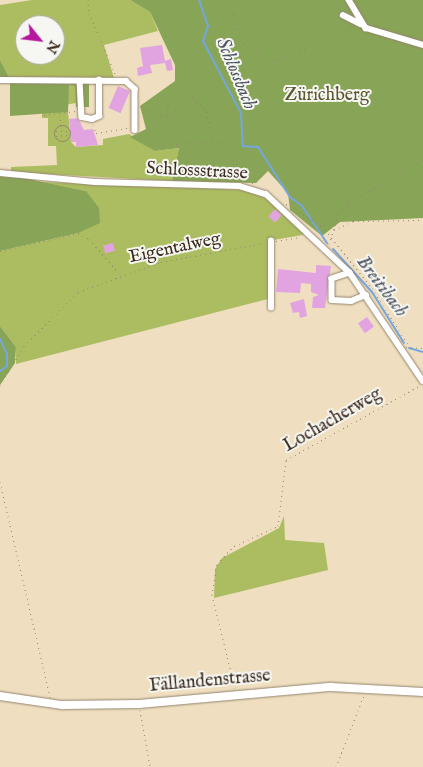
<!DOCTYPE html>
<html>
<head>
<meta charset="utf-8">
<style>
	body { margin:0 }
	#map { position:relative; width:423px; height:767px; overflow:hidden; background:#efdfc0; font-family:"IM FELL English",serif }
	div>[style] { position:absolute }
	.green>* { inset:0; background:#abbd60 }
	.forest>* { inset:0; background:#88a456 }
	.stream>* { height:2px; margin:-1px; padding:0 1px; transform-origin:1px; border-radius:1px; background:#74a7e0 }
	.building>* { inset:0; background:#e1a4e0; transform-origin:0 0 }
	.path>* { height:1px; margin-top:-0.5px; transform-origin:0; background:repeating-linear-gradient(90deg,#95846f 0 1px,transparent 0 5px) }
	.path>.ring { margin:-0.5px; padding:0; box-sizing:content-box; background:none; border:1px solid #95846f; border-radius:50% }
	.roads { filter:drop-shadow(0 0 1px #95846f) drop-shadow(0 0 1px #95846f) }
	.minor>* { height:5.5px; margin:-2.75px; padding:0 2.75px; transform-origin:2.75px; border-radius:2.75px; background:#fff }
	.major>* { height:8px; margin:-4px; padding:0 4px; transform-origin:4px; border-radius:4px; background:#fff }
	span { translate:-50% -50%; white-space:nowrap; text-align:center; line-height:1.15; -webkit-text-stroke:4px #f6f6f2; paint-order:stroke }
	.park-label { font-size:18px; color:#5d5632 }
	.street-label { font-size:18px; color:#3b2a1e }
	.water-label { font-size:19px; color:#4f5662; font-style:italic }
	.north { position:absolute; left:15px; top:15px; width:50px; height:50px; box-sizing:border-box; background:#f6f6f2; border:1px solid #aba49d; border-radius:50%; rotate:119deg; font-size:14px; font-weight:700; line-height:20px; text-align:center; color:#3b2a1e }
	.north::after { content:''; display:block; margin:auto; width:18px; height:22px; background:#b5179e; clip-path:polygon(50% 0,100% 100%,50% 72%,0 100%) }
</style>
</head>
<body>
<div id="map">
	<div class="green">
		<i style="clip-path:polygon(evenodd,32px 0,130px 0,150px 12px,158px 31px,104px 45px,114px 78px,10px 79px,0 60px,0 5px,32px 0,25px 25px,55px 25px,55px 55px,25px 55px,25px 25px)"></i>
		<i style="clip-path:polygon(69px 85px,75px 86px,76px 103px,64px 105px,60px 112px,68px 112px,71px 142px,76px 147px,103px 145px,103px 139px,129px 134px,155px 151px,179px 148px,172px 181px,11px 172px,11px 167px,57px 165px,56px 146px,48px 146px,48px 118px,42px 118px,42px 110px)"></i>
		<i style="clip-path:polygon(42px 182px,247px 190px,274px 202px,308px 234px,268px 241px,268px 299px,16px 364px,16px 347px,0 326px,0 251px,78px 233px,86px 191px)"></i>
		<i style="clip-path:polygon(284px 516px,285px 540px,324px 543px,328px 570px,214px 598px,215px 569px,222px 558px,279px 528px)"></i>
	</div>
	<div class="forest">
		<i style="clip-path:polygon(130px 0,423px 0,423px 218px,340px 222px,322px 236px,290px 210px,288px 193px,268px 171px,256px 183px,172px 181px,179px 148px,155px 151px,130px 137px,146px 129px,140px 106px,175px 81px,175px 65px,150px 12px)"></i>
		<i style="clip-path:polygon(0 60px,10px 79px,89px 81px,89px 107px,76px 107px,75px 86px,69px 85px,68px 112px,10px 116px,10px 79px,0 80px)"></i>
		<i style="clip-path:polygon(0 173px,86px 191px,99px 208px,100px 223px,78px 233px,0 251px)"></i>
		<i style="clip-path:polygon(0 326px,16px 347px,15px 363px,0 385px)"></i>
	</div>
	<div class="stream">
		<i style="left:199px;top:0;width:28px;rotate:71deg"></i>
		<i style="left:208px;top:26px;width:16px;rotate:108deg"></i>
		<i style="left:203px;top:41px;width:81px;rotate:62.2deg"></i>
		<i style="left:241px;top:113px;width:33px;rotate:87deg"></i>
		<i style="left:243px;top:146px;width:15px;rotate:4deg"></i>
		<i style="left:258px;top:147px;width:59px;rotate:57.4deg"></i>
		<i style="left:290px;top:197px;width:15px;rotate:37deg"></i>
		<i style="left:302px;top:206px;width:45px;rotate:56deg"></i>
		<i style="left:333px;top:249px;width:58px;rotate:47.8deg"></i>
		<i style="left:372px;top:292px;width:60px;rotate:57.9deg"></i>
		<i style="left:0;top:339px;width:17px;rotate:65deg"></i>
		<i style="left:7px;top:354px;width:12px;rotate:90deg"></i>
		<i style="left:7px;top:366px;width:9px;rotate:144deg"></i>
		<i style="left:409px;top:348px;width:15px;rotate:16deg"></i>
	</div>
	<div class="building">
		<i style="clip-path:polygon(162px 45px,165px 61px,171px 59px,173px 70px,167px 71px,165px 63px,150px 65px,152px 73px,138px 76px,137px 68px,143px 66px,140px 48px)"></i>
		<i style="left:118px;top:86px;width:13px;height:24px;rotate:23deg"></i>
		<i style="clip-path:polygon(78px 118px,84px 130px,93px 129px,98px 145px,76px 147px,76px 142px,71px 142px,69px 119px)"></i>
		<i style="left:275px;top:209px;width:9px;height:10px;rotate:41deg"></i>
		<i style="left:113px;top:243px;width:8px;height:10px;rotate:76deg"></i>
		<i style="clip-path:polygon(316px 265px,331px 266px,325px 308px,312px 308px,313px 297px,319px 295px,311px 292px,311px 284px,301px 283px,300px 293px,276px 292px,278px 269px,316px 273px)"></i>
		<i style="clip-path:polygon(304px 299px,307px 316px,300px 318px,299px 312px,293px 313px,290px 303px)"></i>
		<i style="left:367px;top:317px;width:12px;height:11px;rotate:55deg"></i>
	</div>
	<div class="path">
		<i style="left:88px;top:0;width:13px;rotate:86deg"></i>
		<i style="left:89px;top:13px;width:69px;rotate:66.8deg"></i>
		<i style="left:228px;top:0;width:46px;rotate:70.8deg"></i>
		<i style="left:243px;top:43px;width:38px;rotate:28deg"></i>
		<i style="left:277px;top:61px;width:83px;rotate:-24.1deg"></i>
		<i style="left:142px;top:104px;width:49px;rotate:54.1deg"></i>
		<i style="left:171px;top:144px;width:52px;rotate:-2.2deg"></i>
		<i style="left:223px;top:142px;width:47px;rotate:59deg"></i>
		<i style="left:146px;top:110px;width:30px;rotate:17deg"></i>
		<i style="left:44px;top:115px;width:32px;rotate:-7deg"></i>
		<i style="left:60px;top:115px;width:11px;rotate:85deg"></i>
		<i style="left:167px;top:116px;width:12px;rotate:-85deg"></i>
		<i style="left:168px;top:104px;width:26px;rotate:-16deg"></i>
		<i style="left:193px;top:97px;width:21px;rotate:47deg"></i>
		<i style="left:207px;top:112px;width:28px;rotate:80deg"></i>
		<i style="left:93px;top:125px;width:9px;rotate:69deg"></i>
		<i style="left:96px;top:133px;width:33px;rotate:-9deg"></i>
		<i class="ring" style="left:54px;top:125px;width:15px;height:15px"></i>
		<i style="left:56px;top:131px;width:11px"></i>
		<i style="left:56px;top:136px;width:11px;rotate:-5deg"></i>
		<i style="left:247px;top:181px;width:9px;rotate:21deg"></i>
		<i style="left:286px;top:204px;width:42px;rotate:31.4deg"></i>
		<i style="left:322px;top:226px;width:80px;rotate:51.1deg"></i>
		<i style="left:372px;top:288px;width:69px;rotate:57.5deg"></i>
		<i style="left:334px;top:230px;width:21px;rotate:-25deg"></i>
		<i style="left:353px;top:221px;width:70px;rotate:-0.8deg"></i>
		<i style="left:276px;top:241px;width:25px;rotate:-9deg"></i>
		<i style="left:329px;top:244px;width:33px;rotate:-72deg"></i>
		<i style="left:339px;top:213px;width:13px;rotate:-48deg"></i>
		<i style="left:348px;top:203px;width:86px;rotate:-29.8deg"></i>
		<i style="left:0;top:251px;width:80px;rotate:-13deg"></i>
		<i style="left:78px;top:233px;width:13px;rotate:29deg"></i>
		<i style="left:89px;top:239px;width:45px;rotate:48.6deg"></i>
		<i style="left:406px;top:347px;width:17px;rotate:3deg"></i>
		<i style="left:0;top:385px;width:46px;rotate:-58.4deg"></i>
		<i style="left:24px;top:346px;width:76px;rotate:-45deg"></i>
		<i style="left:78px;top:292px;width:88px;rotate:-19.9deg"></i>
		<i style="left:161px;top:262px;width:105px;rotate:-10.5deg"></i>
		<i style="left:0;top:482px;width:221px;rotate:76.9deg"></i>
		<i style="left:235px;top:688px;width:96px;rotate:-103.9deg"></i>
		<i style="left:212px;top:595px;width:31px;rotate:-81deg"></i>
		<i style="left:217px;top:564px;width:25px;rotate:-47deg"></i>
		<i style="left:234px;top:546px;width:48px;rotate:-24.4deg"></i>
		<i style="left:278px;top:526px;width:66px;rotate:-83.1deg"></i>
		<i style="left:286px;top:460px;width:152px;rotate:-29.1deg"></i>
		<i style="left:140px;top:710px;width:58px;rotate:80deg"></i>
		<i style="left:336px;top:767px;width:77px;rotate:-68.7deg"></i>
	</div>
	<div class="roads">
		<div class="minor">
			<i style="left:349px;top:0;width:33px;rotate:59deg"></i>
			<i style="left:366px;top:28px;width:59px;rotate:16.6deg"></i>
			<i style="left:343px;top:15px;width:20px;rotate:27deg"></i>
			<i style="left:0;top:80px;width:126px;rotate:0.5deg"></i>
			<i style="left:126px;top:81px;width:12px;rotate:42deg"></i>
			<i style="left:135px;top:89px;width:41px;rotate:90deg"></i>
			<i style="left:80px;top:81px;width:36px;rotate:87deg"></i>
			<i style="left:82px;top:117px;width:10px;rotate:11deg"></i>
			<i style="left:92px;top:119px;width:8px;rotate:-23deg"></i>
			<i style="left:99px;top:116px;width:36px;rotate:-90deg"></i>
			<i style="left:0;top:173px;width:95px;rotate:5.4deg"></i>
			<i style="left:95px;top:182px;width:144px;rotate:1.6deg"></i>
			<i style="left:239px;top:186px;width:28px;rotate:17deg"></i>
			<i style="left:266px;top:194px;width:115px;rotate:43.2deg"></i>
			<i style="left:350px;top:273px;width:130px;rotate:55.9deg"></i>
			<i style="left:350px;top:273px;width:19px;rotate:162deg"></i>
			<i style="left:332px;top:279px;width:21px;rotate:90deg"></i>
			<i style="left:332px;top:300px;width:19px;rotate:3deg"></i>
			<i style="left:351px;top:301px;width:16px;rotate:-22deg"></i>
			<i style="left:271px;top:308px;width:67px;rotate:-90deg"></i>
		</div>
		<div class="major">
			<i style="left:0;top:696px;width:63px;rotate:8.3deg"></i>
			<i style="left:62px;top:705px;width:77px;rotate:-0.7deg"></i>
			<i style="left:139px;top:704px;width:193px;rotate:-5.1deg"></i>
			<i style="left:331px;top:687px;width:92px;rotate:3.1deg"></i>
		</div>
	</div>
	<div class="park-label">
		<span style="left:327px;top:96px">Zürichberg</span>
	</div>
	<div class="street-label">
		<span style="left:197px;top:172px;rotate:3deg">Schlossstrasse</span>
		<span style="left:175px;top:249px;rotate:-12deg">Eigentalweg</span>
		<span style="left:333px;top:421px;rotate:-30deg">Lochacherweg</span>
		<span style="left:210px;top:682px;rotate:-5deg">Fällandenstrasse</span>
	</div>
	<div class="water-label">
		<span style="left:235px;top:74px;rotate:67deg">Schlossbach</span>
		<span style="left:381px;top:287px;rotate:53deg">Breitibach</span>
	</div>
	<div class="north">N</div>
</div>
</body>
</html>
